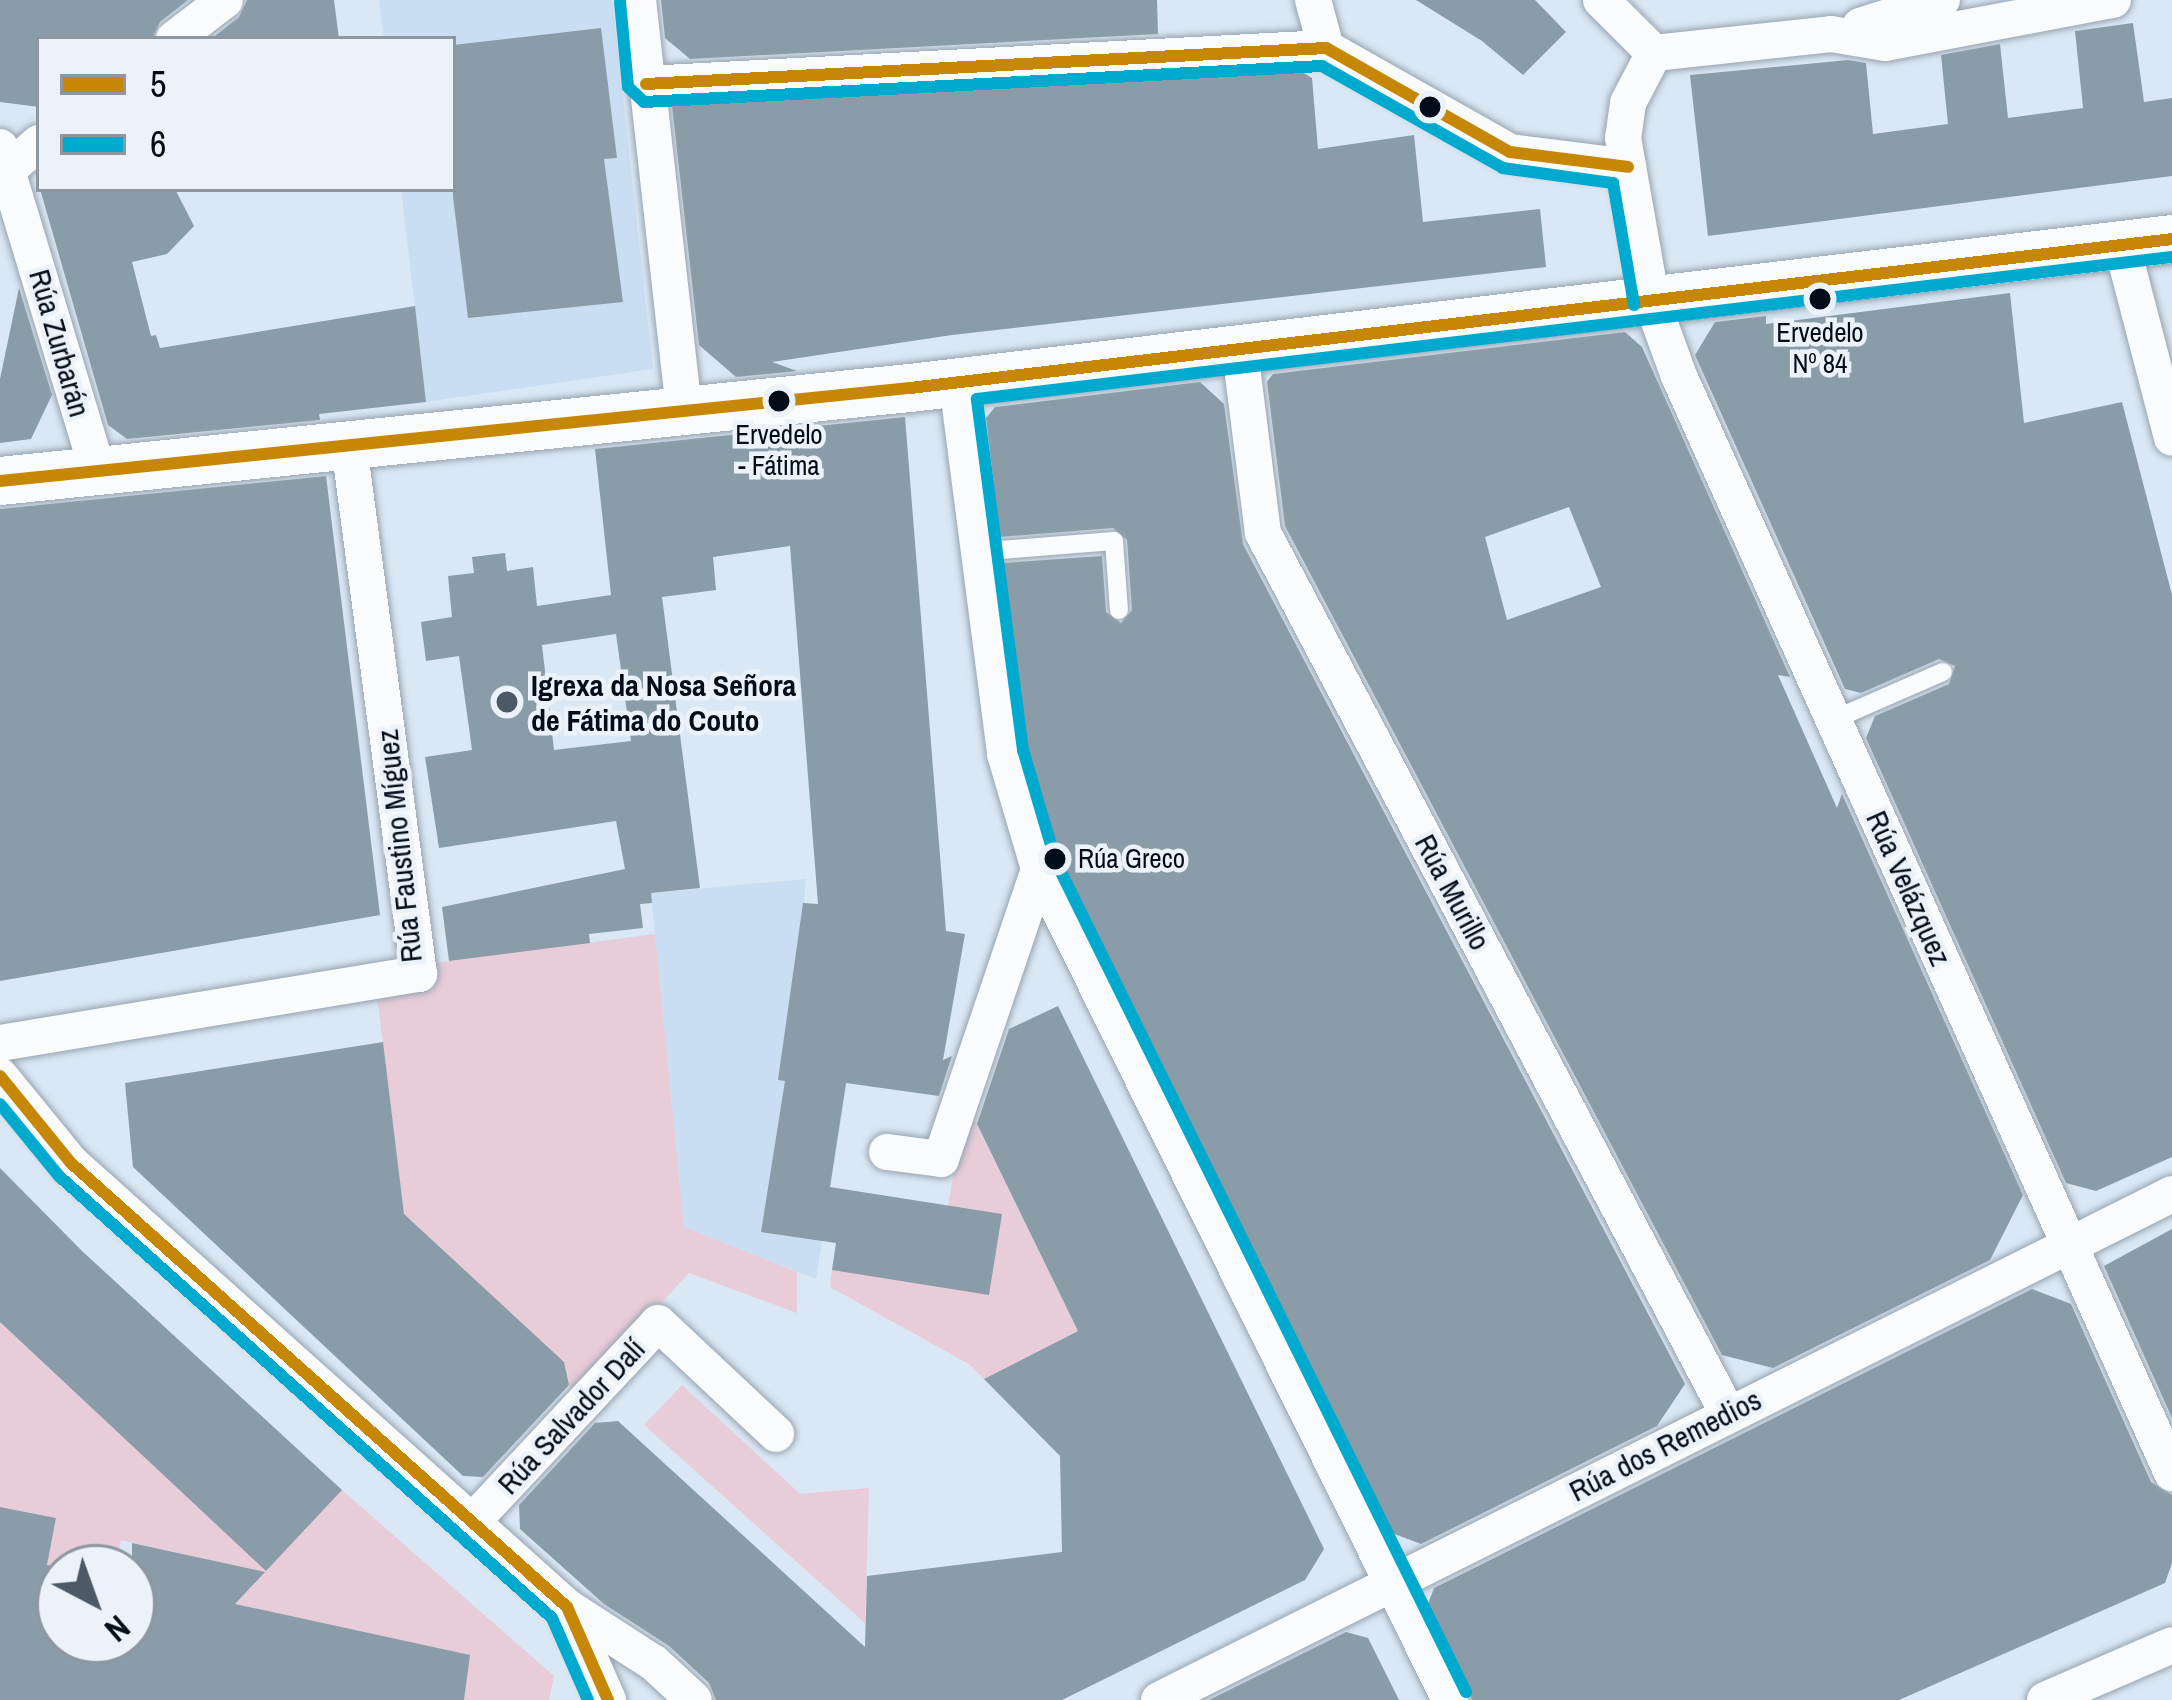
<!DOCTYPE html>
<html>
<head>
<meta charset="utf-8">
<style>
	body { margin:0 }
	#map { position:relative; width:2172px; height:1700px; overflow:hidden; background:#dae7f4; font-family:"Archivo Narrow",sans-serif }
	div>[style] { position:absolute }
	.built>* { inset:0; background:#c9def2 }
	.green>* { inset:0; background:#e8ccd8 }
	.building>* { inset:0; background:#8a9ca7 }
	.roads { filter:drop-shadow(0 0 3px #97a4b0) drop-shadow(0 0 3px #97a4b0) }
	.lane>* { height:18px; margin:-9px; padding:0 9px; transform-origin:9px; border-radius:9px; background:#f9fbfd }
	.street>* { height:36px; margin:-18px; padding:0 18px; transform-origin:18px; border-radius:18px; background:#f9fbfd }
	.secondary>* { height:48px; margin:-24px; padding:0 24px; transform-origin:24px; border-radius:24px; background:#f9fbfd }
	.bus-1>* { height:12px; margin:-6px; padding:0 6px; transform-origin:6px; border-radius:6px; background:#c68705 }
	.bus-2>* { height:12px; margin:-6px; padding:0 6px; transform-origin:6px; border-radius:6px; background:#00a9ce }
	.dots>* { width:33px; height:33px; translate:-50% -50%; box-sizing:border-box; border:6px solid #ebf2fa; border-radius:50% }
	span { translate:-50% -50%; white-space:nowrap; text-align:center; line-height:1.15; -webkit-text-stroke:9px #ebf2fa; paint-order:stroke }
	.bus-label { font-size:27px; color:#020d19 }
	.left { translate:0 -50%; text-align:left }
	.street-label { font-size:30px; color:#020d19 }
	.poi-label { font-size:30px; color:#020d19; font-weight:700 }
	.legend { position:absolute; left:36px; top:36px; width:420px; height:156px; box-sizing:border-box; background:#ebf2fa; border:3px solid #8e96a0; margin:0; padding:15px 21px; list-style:none; font-size:36px; color:#020d19 }
	.legend li { display:flex; align-items:center; gap:24px; height:60px }
	.legend b { width:60px; border:3px solid #8e96a0 }
	.north { position:absolute; left:36px; top:1544px; width:120px; height:120px; box-sizing:border-box; background:#ebf2fa; border:3px solid #8e96a0; border-radius:50%; rotate:139deg; font-size:33px; font-weight:700; line-height:48px; text-align:center; color:#020d19 }
	.north::after { content:''; display:block; margin:auto; width:42px; height:54px; background:#4e5966; clip-path:polygon(50% 0,100% 100%,50% 72%,0 100%) }
</style>
</head>
<body>
<div id="map">
	<div class="built">
		<i style="clip-path:polygon(379px 0,612px 0,653px 369px,426px 402px,401px 189px,453px 189px,453px 39px,384px 39px)"></i>
		<i style="clip-path:polygon(806px 879px,804px 903px,873px 917px,816px 1279px,684px 1227px,651px 893px)"></i>
	</div>
	<div class="green">
		<i style="clip-path:polygon(655px 934px,684px 1227px,797px 1272px,797px 1313px,689px 1273px,573px 1398px,563px 1362px,404px 1214px,374px 971px)"></i>
		<i style="clip-path:polygon(966px 1102px,1078px 1331px,984px 1379px,969px 1364px,830px 1287px,832px 1270px,948px 1206px)"></i>
		<i style="clip-path:polygon(0 1322px,266px 1570px,342px 1490px,554px 1676px,549px 1700px,464px 1700px,469px 1655px,221px 1601px,227px 1564px,121px 1540px,115px 1568px,47px 1565px,56px 1518px,0 1507px)"></i>
		<i style="clip-path:polygon(682px 1385px,800px 1494px,869px 1488px,865px 1623px,644px 1425px)"></i>
	</div>
	<div class="building">
		<i style="clip-path:polygon(0 0,188px 0,160px 22px,152px 39px,39px 39px,39px 107px,0 102px)"></i>
		<i style="clip-path:polygon(247px 0,334px 0,339px 39px,211px 39px,239px 17px)"></i>
		<i style="clip-path:polygon(661px 0,1157px 0,1158px 34px,690px 59px,665px 38px)"></i>
		<i style="clip-path:polygon(1416px 0,1535px 0,1566px 32px,1523px 75px,1482px 41px)"></i>
		<i style="clip-path:polygon(2133px 23px,2144px 102px,2172px 98px,2172px 176px,1708px 236px,1690px 75px,1848px 60px,1866px 63px,1873px 134px,1948px 124px,1941px 55px,2000px 44px,2008px 118px,2083px 108px,2075px 31px)"></i>
		<i style="clip-path:polygon(601px 28px,617px 158px,604px 159px,623px 302px,468px 318px,453px 197px,453px 45px)"></i>
		<i style="clip-path:polygon(1302px 72px,1312px 78px,1318px 149px,1414px 135px,1423px 222px,1540px 209px,1546px 267px,952px 335px,772px 362px,797px 371px,736px 377px,699px 345px,672px 106px)"></i>
		<i style="clip-path:polygon(40px 189px,175px 189px,194px 226px,167px 254px,132px 262px,151px 336px,156px 335px,160px 348px,415px 306px,426px 402px,319px 414px,320px 420px,127px 439px,108px 425px)"></i>
		<i style="clip-path:polygon(19px 288px,52px 395px,31px 439px,0 443px,0 379px)"></i>
		<i style="clip-path:polygon(2010px 293px,2024px 423px,2122px 402px,2172px 595px,2172px 1157px,2096px 1191px,2066px 1183px,1866px 738px,1875px 716px,1949px 684px,1955px 666px,1939px 659px,1861px 693px,1845px 689px,1695px 355px,1715px 322px,1766px 316px,1766px 324px)"></i>
		<i style="clip-path:polygon(evenodd,1625px 332px,1642px 347px,1790px 677px,1778px 675px,1837px 808px,1842px 794px,2023px 1195px,1990px 1260px,1773px 1368px,1722px 1355px,1285px 526px,1267px 382px,1273px 374px,1625px 332px,1569px 507px,1601px 587px,1507px 620px,1485px 537px,1569px 507px)"></i>
		<i style="clip-path:polygon(1200px 382px,1224px 404px,1243px 544px,1685px 1384px,1657px 1426px,1421px 1544px,1392px 1533px,1089px 919px,1057px 851px,1027px 749px,1003px 563px,1102px 556px,1106px 612px,1121px 623px,1132px 610px,1127px 540px,1113px 528px,1000px 537px,986px 418px,995px 407px)"></i>
		<i style="clip-path:polygon(evenodd,905px 417px,946px 931px,965px 934px,943px 1060px,952px 1056px,939px 1096px,846px 1083px,830px 1187px,1002px 1214px,989px 1295px,832px 1270px,836px 1243px,761px 1232px,785px 1081px,778px 1080px,803px 903px,818px 904px,790px 546px,713px 557px,716px 590px,662px 597px,700px 888px,651px 893px,652px 903px,640px 904px,643px 928px,589px 934px,590px 943px,449px 961px,442px 907px,625px 869px,616px 821px,439px 848px,425px 757px,472px 750px,459px 656px,426px 661px,421px 622px,452px 617px,448px 576px,474px 573px,472px 557px,505px 553px,507px 571px,533px 567px,537px 606px,611px 595px,595px 449px,905px 417px,616px 634px,631px 741px,554px 750px,542px 645px,616px 634px)"></i>
		<i style="clip-path:polygon(326px 476px,380px 915px,0 981px,0 509px)"></i>
		<i style="clip-path:polygon(1058px 1006px,1324px 1549px,1305px 1580px,1062px 1700px,716px 1700px,709px 1683px,669px 1646px,604px 1604px,520px 1529px,519px 1505px,595px 1423px,618px 1421px,865px 1647px,867px 1576px,1062px 1552px,1060px 1456px,984px 1379px,1078px 1331px,977px 1124px,1009px 1029px)"></i>
		<i style="clip-path:polygon(383px 1042px,404px 1214px,564px 1362px,569px 1385px,483px 1477px,463px 1476px,133px 1167px,125px 1083px)"></i>
		<i style="clip-path:polygon(0 1168px,82px 1251px,342px 1490px,266px 1571px,0 1322px)"></i>
		<i style="clip-path:polygon(2172px 1229px,2172px 1418px,2104px 1266px)"></i>
		<i style="clip-path:polygon(2032px 1289px,2071px 1304px,2151px 1482px,2172px 1495px,2172px 1563px,2165px 1583px,1899px 1700px,1472px 1700px,1428px 1604px,1434px 1588px)"></i>
		<i style="clip-path:polygon(0 1507px,56px 1518px,47px 1565px,60px 1567px,60px 1640px,132px 1640px,132px 1543px,265px 1572px,235px 1604px,470px 1655px,464px 1700px,0 1700px)"></i>
		<i style="clip-path:polygon(1346px 1632px,1368px 1638px,1399px 1700px,1209px 1700px)"></i>
	</div>
	<div class="roads">
		<div class="lane">
			<i style="left:975px;top:552px;width:139px;rotate:-4.5deg"></i>
			<i style="left:1114px;top:541px;width:69px;rotate:85.9deg"></i>
			<i style="left:1833px;top:720px;width:120px;rotate:-23.6deg"></i>
		</div>
		<div class="street">
			<i style="left:638px;top:0;width:414px;rotate:83.6deg"></i>
			<i style="left:1313px;top:0;width:50px;rotate:74.8deg"></i>
			<i style="left:1601px;top:0;width:75px;rotate:45deg"></i>
			<i style="left:1860px;top:26px;width:86px;rotate:-17.6deg"></i>
			<i style="left:174px;top:39px;width:64px;rotate:-37.4deg"></i>
			<i style="left:1654px;top:53px;width:56px;rotate:117.5deg"></i>
			<i style="left:1628px;top:103px;width:35px;rotate:98deg"></i>
			<i style="left:1623px;top:138px;width:167px;rotate:80deg"></i>
			<i style="left:1652px;top:302px;width:79px;rotate:70deg"></i>
			<i style="left:1679px;top:376px;width:1203px;rotate:65.8deg"></i>
			<i style="left:1654px;top:53px;width:178px;rotate:-6.1deg"></i>
			<i style="left:1831px;top:34px;width:55px;rotate:9.5deg"></i>
			<i style="left:1885px;top:43px;width:232px;rotate:-10.7deg"></i>
			<i style="left:646px;top:84px;width:681px;rotate:-3.03deg"></i>
			<i style="left:1326px;top:48px;width:211px;rotate:29.5deg"></i>
			<i style="left:1510px;top:152px;width:119px;rotate:7.2deg"></i>
			<i style="left:0;top:147px;width:338px;rotate:73.2deg"></i>
			<i style="left:10px;top:168px;width:38px;rotate:-41deg"></i>
			<i style="left:2122px;top:246px;width:198px;rotate:75.4deg"></i>
			<i style="left:1240px;top:351px;width:183px;rotate:82.8deg"></i>
			<i style="left:1263px;top:533px;width:996px;rotate:62.17deg"></i>
			<i style="left:957px;top:383px;width:374px;rotate:82.6deg"></i>
			<i style="left:1005px;top:754px;width:120px;rotate:73.5deg"></i>
			<i style="left:1039px;top:869px;width:927px;rotate:63.68deg"></i>
			<i style="left:0;top:1043px;width:425px;rotate:-9.4deg"></i>
			<i style="left:419px;top:974px;width:534px;rotate:-97.54deg"></i>
			<i style="left:0;top:1076px;width:112px;rotate:50.8deg"></i>
			<i style="left:71px;top:1163px;width:666px;rotate:41.83deg"></i>
			<i style="left:567px;top:1607px;width:103px;rotate:32.8deg"></i>
			<i style="left:654px;top:1663px;width:54px;rotate:42.8deg"></i>
			<i style="left:887px;top:1152px;width:54px;rotate:7.4deg"></i>
			<i style="left:941px;top:1159px;width:306px;rotate:-71.3deg"></i>
			<i style="left:472px;top:1522px;width:272px;rotate:-46.9deg"></i>
			<i style="left:658px;top:1323px;width:162px;rotate:43.2deg"></i>
			<i style="left:567px;top:1607px;width:102px;rotate:66.2deg"></i>
			<i style="left:1159px;top:1700px;width:1132px;rotate:-26.54deg"></i>
			<i style="left:2045px;top:1700px;width:138px;rotate:-23.4deg"></i>
		</div>
		<div class="secondary">
			<i style="left:0;top:481px;width:915px;rotate:-5.84deg"></i>
			<i style="left:910px;top:388px;width:1271px;rotate:-6.73deg"></i>
		</div>
	</div>
	<div class="bus-1">
		<i style="left:646px;top:84px;width:681px;rotate:-3.03deg"></i>
		<i style="left:1326px;top:48px;width:211px;rotate:29.5deg"></i>
		<i style="left:1510px;top:152px;width:119px;rotate:7.2deg"></i>
		<i style="left:0;top:481px;width:915px;rotate:-5.84deg"></i>
		<i style="left:910px;top:388px;width:1271px;rotate:-6.73deg"></i>
		<i style="left:0;top:1076px;width:112px;rotate:50.8deg"></i>
		<i style="left:71px;top:1163px;width:666px;rotate:41.83deg"></i>
		<i style="left:567px;top:1607px;width:102px;rotate:66.2deg"></i>
	</div>
	<div class="bus-2">
		<i style="left:620px;top:2px;width:85px;rotate:84.6deg"></i>
		<i style="left:628px;top:87px;width:22px;rotate:43deg"></i>
		<i style="left:644px;top:102px;width:679px;rotate:-3.04deg"></i>
		<i style="left:1322px;top:66px;width:208px;rotate:29.4deg"></i>
		<i style="left:1503px;top:168px;width:111px;rotate:7.8deg"></i>
		<i style="left:1613px;top:183px;width:124px;rotate:80.2deg"></i>
		<i style="left:0;top:1104px;width:93px;rotate:50.7deg"></i>
		<i style="left:59px;top:1176px;width:662px;rotate:41.88deg"></i>
		<i style="left:552px;top:1618px;width:90px;rotate:66.3deg"></i>
		<i style="left:1466px;top:1692px;width:926px;rotate:-116.29deg"></i>
		<i style="left:1056px;top:862px;width:117px;rotate:-106.4deg"></i>
		<i style="left:1023px;top:750px;width:354px;rotate:-97.5deg"></i>
		<i style="left:977px;top:399px;width:1203px;rotate:-6.78deg"></i>
	</div>
	<div class="dots">
		<i style="left:1430px;top:107px;background:#020d19"></i>
		<i style="left:1820px;top:299px;background:#020d19"></i>
		<i style="left:779px;top:401px;background:#020d19"></i>
		<i style="left:507px;top:702px;background:#4e5966"></i>
		<i style="left:1055px;top:859px;background:#020d19"></i>
	</div>
	<div class="bus-label">
		<span style="left:1820px;top:348px">Ervedelo<br>Nº 84</span>
		<span style="left:779px;top:450px">Ervedelo<br>- Fátima</span>
		<span class="left" style="left:1078px;top:859px">Rúa Greco</span>
	</div>
	<div class="street-label">
		<span style="left:60px;top:343px;rotate:74deg">Rúa Zurbarán</span>
		<span style="left:399px;top:846px;rotate:-96deg">Rúa Faustino Míguez</span>
		<span style="left:1909px;top:888px;rotate:66deg">Rúa Velázquez</span>
		<span style="left:1453px;top:892px;rotate:62deg">Rúa Murillo</span>
		<span style="left:571px;top:1416px;rotate:-47deg">Rúa Salvador Dalí</span>
		<span style="left:1665px;top:1445px;rotate:-27deg">Rúa dos Remedios</span>
	</div>
	<div class="poi-label">
		<span class="left" style="left:531px;top:702px">Igrexa da Nosa Señora<br>de Fátima do Couto</span>
	</div>
	<ul class="legend">
	<li><b style="height:15px;background:#c68705"></b>5</li>
	<li><b style="height:15px;background:#00a9ce"></b>6</li>
	</ul>
	<div class="north">N</div>
</div>
</body>
</html>
